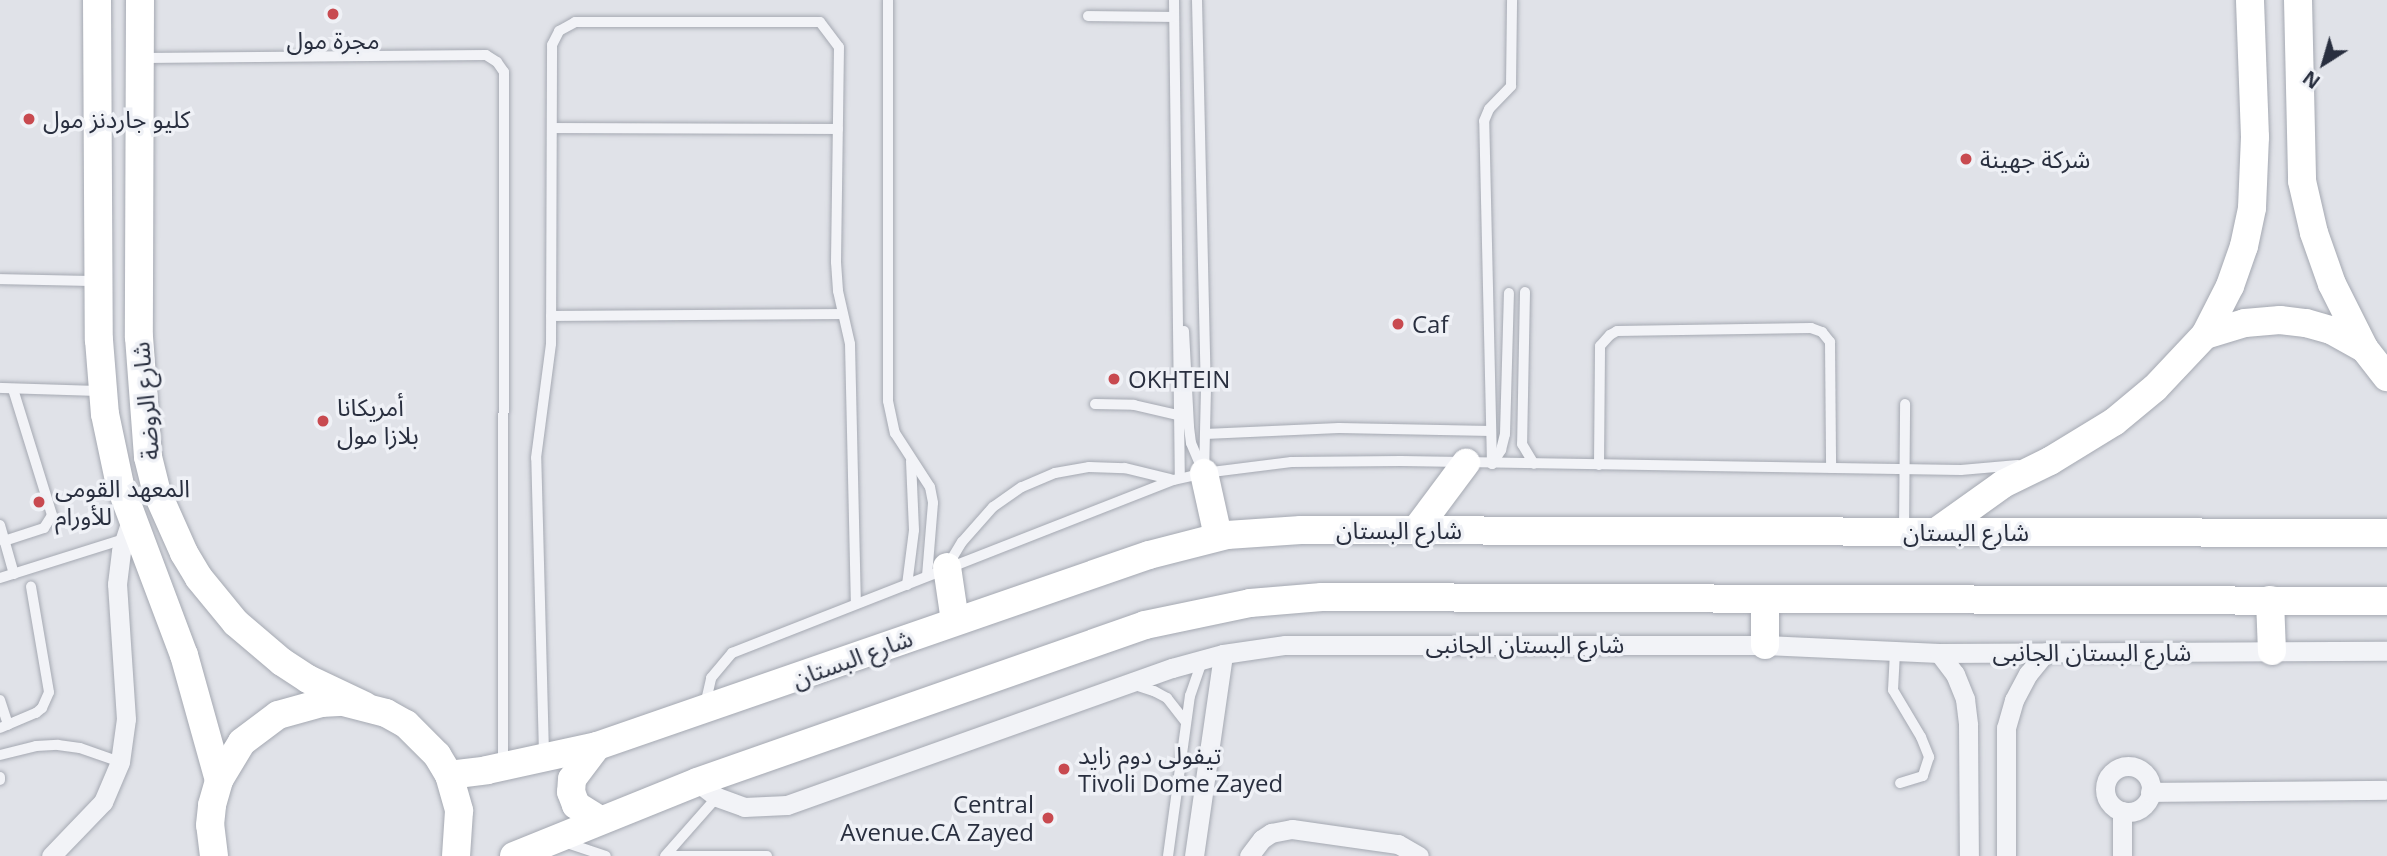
<!DOCTYPE html>
<html>
<head>
<meta charset="utf-8">
<style>
	body { margin:0 }
	#map { position:relative; width:2387px; height:856px; overflow:hidden; background:#e0e2e8; font-family:"Open Sans","Noto Sans Arabic",sans-serif }
	div>[style] { position:absolute }
	.roads { filter:drop-shadow(0 0 2px #a5a9b2) drop-shadow(0 0 2px #a5a9b2) }
	.lane>* { height:10px; margin:-5px; padding:0 5px; transform-origin:5px; border-radius:5px; background:#f2f3f7 }
	.street>* { height:19px; margin:-9.5px; padding:0 9.5px; transform-origin:9.5px; border-radius:9.5px; background:#f2f3f7 }
	.street>.ring { margin:-9.5px; padding:0; box-sizing:content-box; background:none; border:19px solid #f2f3f7; border-radius:50% }
	.secondary>* { height:28px; margin:-14px; padding:0 14px; transform-origin:14px; border-radius:14px; background:#fff }
	.dots>* { width:19px; height:19px; translate:-50% -50%; box-sizing:border-box; border:4px solid #eff1f6; border-radius:50% }
	span { translate:-50% -50%; white-space:nowrap; text-align:center; line-height:1.15; -webkit-text-stroke:7px #eff1f6; paint-order:stroke }
	.poi-label { font-size:24px; color:#292f3f }
	.left { translate:0 -50%; text-align:left }
	.right { translate:-100% -50%; text-align:right }
	.street-label { font-size:24px; color:#292f3f }
	.north { position:absolute; left:2289px; top:28px; width:70px; height:70px; -webkit-text-stroke:5px #eff1f6; paint-order:stroke; rotate:217deg; font-size:19px; font-weight:700; line-height:28px; text-align:center; color:#292f3f }
	.north::after { content:''; display:block; margin:auto; width:24px; height:32px; background:#292f3f; clip-path:polygon(50% 0,100% 100%,50% 72%,0 100%) }
</style>
</head>
<body>
<div id="map">
	<div class="roads">
		<div class="lane">
			<i style="left:888px;top:0;width:401px;rotate:90deg"></i>
			<i style="left:888px;top:401px;width:33px;rotate:78deg"></i>
			<i style="left:895px;top:433px;width:64px;rotate:57.1deg"></i>
			<i style="left:930px;top:487px;width:16px;rotate:79deg"></i>
			<i style="left:933px;top:503px;width:73px;rotate:94.7deg"></i>
			<i style="left:1174px;top:0;width:478px;rotate:89.3deg"></i>
			<i style="left:1197px;top:0;width:388px;rotate:88.7deg"></i>
			<i style="left:1206px;top:388px;width:85px;rotate:91.3deg"></i>
			<i style="left:1088px;top:16px;width:86px;rotate:0.7deg"></i>
			<i style="left:143px;top:58px;width:343px;rotate:-0.5deg"></i>
			<i style="left:486px;top:55px;width:13px;rotate:32deg"></i>
			<i style="left:497px;top:62px;width:12px;rotate:55deg"></i>
			<i style="left:504px;top:72px;width:691px;rotate:90.08deg"></i>
			<i style="left:552px;top:128px;width:286px;rotate:0.2deg"></i>
			<i style="left:0;top:279px;width:98px;rotate:1.2deg"></i>
			<i style="left:1525px;top:292px;width:152px;rotate:91.1deg"></i>
			<i style="left:1522px;top:444px;width:23px;rotate:59deg"></i>
			<i style="left:551px;top:316px;width:291px;rotate:-0.4deg"></i>
			<i style="left:1184px;top:331px;width:96px;rotate:87deg"></i>
			<i style="left:1189px;top:427px;width:16px;rotate:83deg"></i>
			<i style="left:1191px;top:443px;width:30px;rotate:67deg"></i>
			<i style="left:0;top:388px;width:101px;rotate:1.7deg"></i>
			<i style="left:1095px;top:404px;width:39px;rotate:1deg"></i>
			<i style="left:1134px;top:405px;width:44px;rotate:13.1deg"></i>
			<i style="left:1205px;top:434px;width:134px;rotate:-2.6deg"></i>
			<i style="left:1339px;top:428px;width:152px;rotate:1.1deg"></i>
			<i style="left:1492px;top:464px;width:343px;rotate:-91.3deg"></i>
			<i style="left:1484px;top:121px;width:13px;rotate:-67deg"></i>
			<i style="left:1489px;top:109px;width:32px;rotate:-46deg"></i>
			<i style="left:1511px;top:86px;width:86px;rotate:-89.3deg"></i>
			<i style="left:1492px;top:464px;width:17px;rotate:-57deg"></i>
			<i style="left:1501px;top:450px;width:16px;rotate:-76deg"></i>
			<i style="left:1505px;top:434px;width:141px;rotate:-88.4deg"></i>
			<i style="left:1599px;top:465px;width:119px;rotate:-89.5deg"></i>
			<i style="left:1600px;top:346px;width:15px;rotate:-48deg"></i>
			<i style="left:1610px;top:335px;width:8px;rotate:-30deg"></i>
			<i style="left:1617px;top:331px;width:194px;rotate:-0.9deg"></i>
			<i style="left:1811px;top:328px;width:12px;rotate:20deg"></i>
			<i style="left:1822px;top:332px;width:13px;rotate:51deg"></i>
			<i style="left:1830px;top:342px;width:126px;rotate:89.5deg"></i>
			<i style="left:0;top:525px;width:51px;rotate:74.1deg"></i>
			<i style="left:1904px;top:531px;width:127px;rotate:-89.5deg"></i>
			<i style="left:4px;top:541px;width:42px;rotate:-18deg"></i>
			<i style="left:44px;top:528px;width:15px;rotate:-58deg"></i>
			<i style="left:52px;top:515px;width:132px;rotate:-107.2deg"></i>
			<i style="left:948px;top:565px;width:27px;rotate:-59deg"></i>
			<i style="left:962px;top:542px;width:47px;rotate:-48.5deg"></i>
			<i style="left:993px;top:507px;width:35px;rotate:-35deg"></i>
			<i style="left:1022px;top:487px;width:36px;rotate:-23deg"></i>
			<i style="left:1055px;top:473px;width:35px;rotate:-10deg"></i>
			<i style="left:1089px;top:467px;width:36px;rotate:2deg"></i>
			<i style="left:1125px;top:468px;width:46px;rotate:13.7deg"></i>
			<i style="left:0;top:578px;width:130px;rotate:-17.5deg"></i>
			<i style="left:907px;top:585px;width:55px;rotate:-82.7deg"></i>
			<i style="left:914px;top:530px;width:69px;rotate:-92.5deg"></i>
			<i style="left:1895px;top:652px;width:38px;rotate:93deg"></i>
			<i style="left:1893px;top:690px;width:55px;rotate:59.2deg"></i>
			<i style="left:1921px;top:737px;width:22px;rotate:68deg"></i>
			<i style="left:1929px;top:757px;width:20px;rotate:108deg"></i>
			<i style="left:1923px;top:776px;width:24px;rotate:163deg"></i>
			<i style="left:1135px;top:685px;width:20px;rotate:18deg"></i>
			<i style="left:1154px;top:691px;width:15px;rotate:28deg"></i>
			<i style="left:1167px;top:698px;width:31px;rotate:52deg"></i>
			<i style="left:0;top:700px;width:26px;rotate:72deg"></i>
			<i style="left:705px;top:705px;width:28px;rotate:-77deg"></i>
			<i style="left:711px;top:678px;width:33px;rotate:-50deg"></i>
			<i style="left:732px;top:653px;width:475px;rotate:-21.4deg"></i>
			<i style="left:1174px;top:480px;width:31px;rotate:-13deg"></i>
			<i style="left:1204px;top:473px;width:88px;rotate:-7.2deg"></i>
			<i style="left:1291px;top:462px;width:110px;rotate:-0.5deg"></i>
			<i style="left:1401px;top:461px;width:560px;rotate:0.92deg"></i>
			<i style="left:1961px;top:470px;width:57px;rotate:-5deg"></i>
			<i style="left:0;top:728px;width:39px;rotate:-23deg"></i>
			<i style="left:36px;top:713px;width:8px;rotate:-40deg"></i>
			<i style="left:42px;top:708px;width:17px;rotate:-66deg"></i>
			<i style="left:49px;top:692px;width:107px;rotate:-99.7deg"></i>
			<i style="left:544px;top:754px;width:296px;rotate:-91.5deg"></i>
			<i style="left:536px;top:458px;width:115px;rotate:-82.5deg"></i>
			<i style="left:551px;top:344px;width:299px;rotate:-89.8deg"></i>
			<i style="left:552px;top:45px;width:16px;rotate:-63deg"></i>
			<i style="left:559px;top:31px;width:18px;rotate:-29deg"></i>
			<i style="left:575px;top:22px;width:245px"></i>
			<i style="left:820px;top:22px;width:31px;rotate:53deg"></i>
			<i style="left:839px;top:47px;width:215px;rotate:90.8deg"></i>
			<i style="left:836px;top:262px;width:29px;rotate:86deg"></i>
			<i style="left:838px;top:291px;width:54px;rotate:77.2deg"></i>
			<i style="left:850px;top:344px;width:259px;rotate:88.7deg"></i>
			<i style="left:0;top:755px;width:37px;rotate:-14deg"></i>
			<i style="left:36px;top:746px;width:22px;rotate:-3deg"></i>
			<i style="left:58px;top:745px;width:22px;rotate:8deg"></i>
			<i style="left:80px;top:748px;width:42px;rotate:19.3deg"></i>
			<i style="left:0;top:777px;width:3px;rotate:90deg"></i>
			<i style="left:564px;top:842px;width:44px;rotate:18.4deg"></i>
			<i style="left:665px;top:856px;width:79px;rotate:-48.6deg"></i>
			<i style="left:675px;top:856px;width:92px"></i>
			<i style="left:1168px;top:856px;width:162px;rotate:-82.2deg"></i>
			<i style="left:1190px;top:696px;width:37px;rotate:-71deg"></i>
		</div>
		<div class="street">
			<i style="left:1939px;top:653px;width:26px;rotate:53deg"></i>
			<i style="left:1955px;top:674px;width:27px;rotate:68deg"></i>
			<i style="left:1965px;top:699px;width:26px;rotate:83deg"></i>
			<i style="left:1968px;top:725px;width:131px;rotate:89.6deg"></i>
			<i class="ring" style="left:2105px;top:766px;width:27px;height:27px"></i>
			<i style="left:697px;top:782px;width:25px;rotate:37deg"></i>
			<i style="left:717px;top:797px;width:29px;rotate:20deg"></i>
			<i style="left:744px;top:807px;width:43px;rotate:-2.7deg"></i>
			<i style="left:787px;top:805px;width:409px;rotate:-19.6deg"></i>
			<i style="left:1172px;top:668px;width:53px;rotate:-15.4deg"></i>
			<i style="left:1223px;top:654px;width:63px;rotate:-8.3deg"></i>
			<i style="left:1285px;top:645px;width:480px"></i>
			<i style="left:1765px;top:645px;width:174px;rotate:2.6deg"></i>
			<i style="left:1939px;top:653px;width:448px;rotate:-0.3deg"></i>
			<i style="left:2150px;top:792px;width:235px;rotate:-0.5deg"></i>
			<i style="left:51px;top:856px;width:75px;rotate:-46.1deg"></i>
			<i style="left:103px;top:802px;width:43px;rotate:-67deg"></i>
			<i style="left:120px;top:762px;width:43px;rotate:-82.1deg"></i>
			<i style="left:126px;top:719px;width:135px;rotate:-93.8deg"></i>
			<i style="left:117px;top:584px;width:33px;rotate:-83deg"></i>
			<i style="left:121px;top:551px;width:33px;rotate:-72deg"></i>
			<i style="left:1194px;top:856px;width:204px;rotate:-81.8deg"></i>
			<i style="left:1249px;top:856px;width:21px;rotate:-53deg"></i>
			<i style="left:1262px;top:839px;width:11px;rotate:-34deg"></i>
			<i style="left:1271px;top:833px;width:21px;rotate:-11deg"></i>
			<i style="left:1292px;top:829px;width:107px;rotate:8.1deg"></i>
			<i style="left:1398px;top:844px;width:24px;rotate:30deg"></i>
			<i style="left:2006px;top:856px;width:128px;rotate:-90deg"></i>
			<i style="left:2006px;top:728px;width:29px;rotate:-74deg"></i>
			<i style="left:2014px;top:700px;width:30px;rotate:-62deg"></i>
			<i style="left:2028px;top:674px;width:28px;rotate:-51deg"></i>
			<i style="left:2122px;top:856px;width:45px;rotate:-90deg"></i>
		</div>
		<div class="secondary">
			<i style="left:97px;top:0;width:340px;rotate:89.7deg"></i>
			<i style="left:99px;top:340px;width:74px;rotate:85.4deg"></i>
			<i style="left:105px;top:414px;width:73px;rotate:78.1deg"></i>
			<i style="left:120px;top:485px;width:182px;rotate:69.4deg"></i>
			<i style="left:184px;top:655px;width:130px;rotate:74.4deg"></i>
			<i style="left:140px;top:0;width:337px;rotate:90.2deg"></i>
			<i style="left:139px;top:337px;width:120px;rotate:85.7deg"></i>
			<i style="left:148px;top:457px;width:34px;rotate:76deg"></i>
			<i style="left:156px;top:490px;width:69px;rotate:66deg"></i>
			<i style="left:184px;top:553px;width:29px;rotate:59deg"></i>
			<i style="left:199px;top:578px;width:58px;rotate:50.6deg"></i>
			<i style="left:236px;top:623px;width:60px;rotate:40.3deg"></i>
			<i style="left:282px;top:662px;width:31px;rotate:33deg"></i>
			<i style="left:308px;top:679px;width:63px;rotate:25.3deg"></i>
			<i style="left:2298px;top:0;width:181px;rotate:88.7deg"></i>
			<i style="left:2302px;top:181px;width:53px;rotate:77deg"></i>
			<i style="left:2314px;top:233px;width:54px;rotate:70.6deg"></i>
			<i style="left:2332px;top:284px;width:72px;rotate:63.4deg"></i>
			<i style="left:2364px;top:348px;width:37px;rotate:52deg"></i>
			<i style="left:2205px;top:335px;width:42px;rotate:-16.7deg"></i>
			<i style="left:2245px;top:323px;width:35px;rotate:-5deg"></i>
			<i style="left:2280px;top:320px;width:26px;rotate:7deg"></i>
			<i style="left:2306px;top:323px;width:26px;rotate:16deg"></i>
			<i style="left:2331px;top:330px;width:38px;rotate:29deg"></i>
			<i style="left:1204px;top:473px;width:65px;rotate:77.5deg"></i>
			<i style="left:1416px;top:530px;width:84px;rotate:-53.3deg"></i>
			<i style="left:1936px;top:532px;width:82px;rotate:-35.6deg"></i>
			<i style="left:2003px;top:484px;width:52px;rotate:-26.1deg"></i>
			<i style="left:2050px;top:461px;width:75px;rotate:-31.4deg"></i>
			<i style="left:2114px;top:422px;width:53px;rotate:-39.7deg"></i>
			<i style="left:2155px;top:388px;width:73px;rotate:-46.7deg"></i>
			<i style="left:2205px;top:335px;width:55px;rotate:-63deg"></i>
			<i style="left:2230px;top:286px;width:42px;rotate:-70.7deg"></i>
			<i style="left:2244px;top:246px;width:39px;rotate:-78deg"></i>
			<i style="left:2252px;top:208px;width:71px;rotate:-87.6deg"></i>
			<i style="left:2255px;top:137px;width:137px;rotate:-92.1deg"></i>
			<i style="left:947px;top:567px;width:55px;rotate:81.6deg"></i>
			<i style="left:1765px;top:599px;width:46px;rotate:90deg"></i>
			<i style="left:2270px;top:600px;width:51px;rotate:87.8deg"></i>
			<i style="left:597px;top:746px;width:41px;rotate:127.1deg"></i>
			<i style="left:572px;top:779px;width:13px;rotate:94deg"></i>
			<i style="left:571px;top:792px;width:14px;rotate:69deg"></i>
			<i style="left:576px;top:805px;width:28px;rotate:32deg"></i>
			<i style="left:449px;top:775px;width:38px;rotate:-7deg"></i>
			<i style="left:487px;top:770px;width:113px;rotate:-12.3deg"></i>
			<i style="left:597px;top:746px;width:584px;rotate:-19.09deg"></i>
			<i style="left:1149px;top:555px;width:81px;rotate:-14.4deg"></i>
			<i style="left:1227px;top:535px;width:74px;rotate:-3.9deg"></i>
			<i style="left:1301px;top:530px;width:1086px;rotate:0.16deg"></i>
			<i style="left:214px;top:856px;width:31px;rotate:-97deg"></i>
			<i style="left:210px;top:825px;width:20px;rotate:-84deg"></i>
			<i style="left:212px;top:805px;width:26px;rotate:-74deg"></i>
			<i style="left:219px;top:780px;width:44px;rotate:-58.8deg"></i>
			<i style="left:242px;top:742px;width:45px;rotate:-36.9deg"></i>
			<i style="left:278px;top:715px;width:45px;rotate:-15.6deg"></i>
			<i style="left:321px;top:703px;width:22px;rotate:-3deg"></i>
			<i style="left:343px;top:702px;width:44px;rotate:14.3deg"></i>
			<i style="left:386px;top:713px;width:23px;rotate:29deg"></i>
			<i style="left:406px;top:724px;width:44px;rotate:45deg"></i>
			<i style="left:437px;top:755px;width:23px;rotate:59deg"></i>
			<i style="left:449px;top:775px;width:37px;rotate:74deg"></i>
			<i style="left:459px;top:811px;width:45px;rotate:93.8deg"></i>
			<i style="left:514px;top:856px;width:197px;rotate:-22deg"></i>
			<i style="left:697px;top:782px;width:475px;rotate:-19.3deg"></i>
			<i style="left:1145px;top:625px;width:107px;rotate:-11.8deg"></i>
			<i style="left:1250px;top:603px;width:72px;rotate:-4.8deg"></i>
			<i style="left:1322px;top:597px;width:1065px;rotate:0.22deg"></i>
		</div>
	</div>
	<div class="dots">
		<i style="left:333px;top:14px;background:#c84a50"></i>
		<i style="left:29px;top:119px;background:#c84a50"></i>
		<i style="left:1966px;top:159px;background:#c84a50"></i>
		<i style="left:1398px;top:324px;background:#c84a50"></i>
		<i style="left:1114px;top:379px;background:#c84a50"></i>
		<i style="left:323px;top:421px;background:#c84a50"></i>
		<i style="left:39px;top:502px;background:#c84a50"></i>
		<i style="left:1064px;top:769px;background:#c84a50"></i>
		<i style="left:1048px;top:818px;background:#c84a50"></i>
	</div>
	<div class="poi-label">
		<span style="left:333px;top:40px">مجرة مول</span>
		<span class="left" style="left:43px;top:119px">كليو جاردنز مول</span>
		<span class="left" style="left:1980px;top:159px">شركة جهينة</span>
		<span class="left" style="left:1412px;top:324px">Caf</span>
		<span class="left" style="left:1128px;top:379px">OKHTEIN</span>
		<span class="left" style="left:337px;top:421px">أمريكانا<br>بلازا مول</span>
		<span class="left" style="left:55px;top:502px">المعهد القومى<br>للأورام</span>
		<span class="left" style="left:1078px;top:769px">تيفولى دوم زايد<br>Tivoli Dome Zayed</span>
		<span class="right" style="left:1034px;top:818px">Central<br>Avenue.CA Zayed</span>
	</div>
	<div class="street-label">
		<span style="left:145px;top:401px;rotate:-95deg">شارع الروضة</span>
		<span style="left:1399px;top:530px">شارع البستان</span>
		<span style="left:1966px;top:532px">شارع البستان</span>
		<span style="left:1525px;top:644px">شارع البستان الجانبى</span>
		<span style="left:2092px;top:652px">شارع البستان الجانبى</span>
		<span style="left:852px;top:658px;rotate:-20deg">شارع البستان</span>
	</div>
	<div class="north">N</div>
</div>
</body>
</html>
